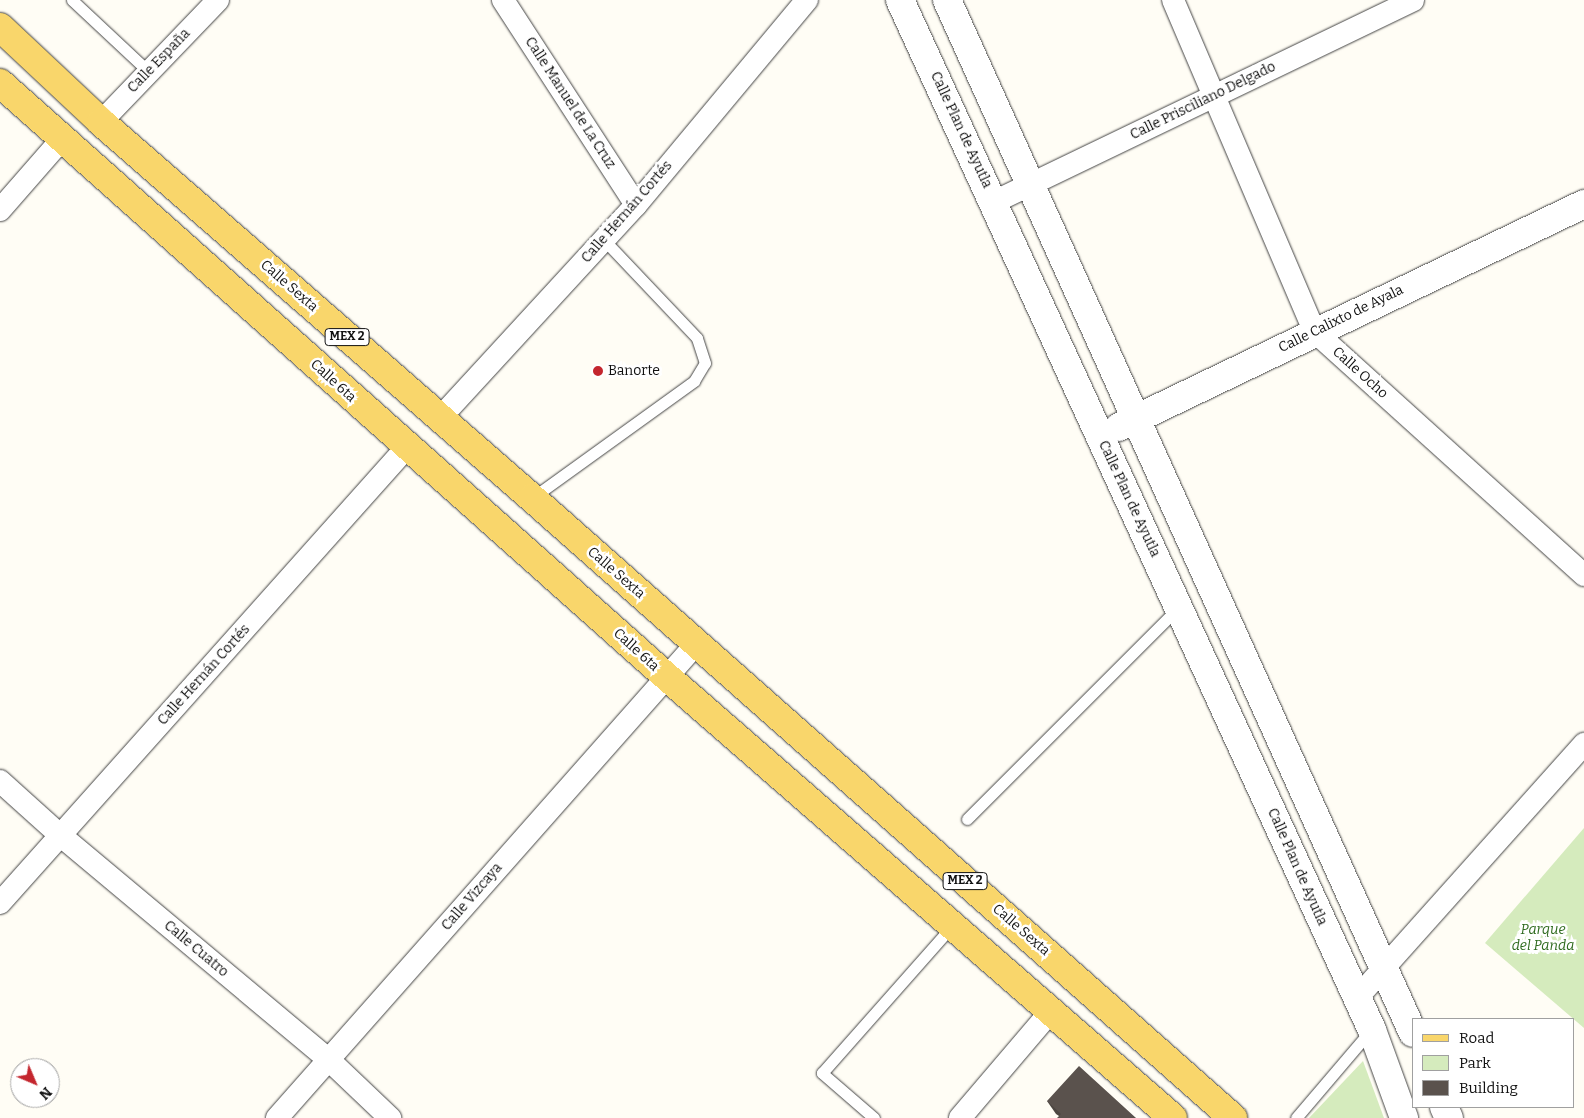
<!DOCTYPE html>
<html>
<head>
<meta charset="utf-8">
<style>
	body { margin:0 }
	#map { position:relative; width:1584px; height:1118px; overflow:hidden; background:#fffdf5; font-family:Bitter,serif }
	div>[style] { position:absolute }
	.green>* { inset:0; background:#d5ebbd }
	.roads { filter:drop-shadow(0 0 1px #444) drop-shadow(0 0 1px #444) }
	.service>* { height:11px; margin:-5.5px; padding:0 5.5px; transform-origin:5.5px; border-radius:5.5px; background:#fff }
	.minor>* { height:22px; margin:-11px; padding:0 11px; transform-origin:11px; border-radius:11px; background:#fff }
	.tertiary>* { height:28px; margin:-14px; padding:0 14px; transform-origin:14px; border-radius:14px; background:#fff }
	.primary>* { height:28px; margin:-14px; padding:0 14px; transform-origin:14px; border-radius:14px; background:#f9d66b }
	.wall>* { inset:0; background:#4d4742 }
	.building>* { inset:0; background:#5a524d }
	.dots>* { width:14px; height:14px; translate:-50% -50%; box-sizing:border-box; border:2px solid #fff; border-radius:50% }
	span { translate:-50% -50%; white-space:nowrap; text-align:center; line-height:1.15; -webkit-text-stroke:5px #fff; paint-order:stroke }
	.shield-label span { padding:1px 4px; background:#fff; border:1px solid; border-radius:4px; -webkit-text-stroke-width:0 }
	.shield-label { font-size:12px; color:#111; font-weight:700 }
	.street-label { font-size:14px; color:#111 }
	.poi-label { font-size:14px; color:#111 }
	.left { translate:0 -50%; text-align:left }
	.park-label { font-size:14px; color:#2f6b1f; font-style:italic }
	.legend { position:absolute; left:1412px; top:1018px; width:162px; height:90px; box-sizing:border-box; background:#fff; border:1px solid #a0a0a0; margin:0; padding:6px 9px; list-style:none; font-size:15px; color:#111 }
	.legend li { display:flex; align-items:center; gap:10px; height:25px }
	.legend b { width:25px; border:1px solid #a0a0a0 }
	.north { position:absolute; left:10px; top:1058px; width:50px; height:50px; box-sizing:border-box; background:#fff; border:1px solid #a0a0a0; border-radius:50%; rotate:135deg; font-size:14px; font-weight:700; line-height:20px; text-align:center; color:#111 }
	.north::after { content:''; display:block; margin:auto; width:18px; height:22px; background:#c4262e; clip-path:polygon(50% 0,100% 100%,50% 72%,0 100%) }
</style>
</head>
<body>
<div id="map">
	<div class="green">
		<i style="clip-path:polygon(1584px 828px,1584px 1028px,1485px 943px)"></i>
		<i style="clip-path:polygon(1363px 1061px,1384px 1118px,1309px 1118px)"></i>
	</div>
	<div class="roads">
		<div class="service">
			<i style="left:72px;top:0;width:105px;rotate:43.1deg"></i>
			<i style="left:532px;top:498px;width:200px;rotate:-35.8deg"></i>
			<i style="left:694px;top:381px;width:21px;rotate:-59deg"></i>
			<i style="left:705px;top:363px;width:26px;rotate:-108deg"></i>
			<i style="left:697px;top:338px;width:135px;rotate:-133.5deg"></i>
			<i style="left:967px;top:819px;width:298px;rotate:-45deg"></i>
			<i style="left:874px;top:1118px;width:69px;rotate:-139.1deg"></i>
			<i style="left:822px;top:1073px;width:198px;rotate:-48.5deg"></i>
			<i style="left:1296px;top:1118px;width:114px;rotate:-49.6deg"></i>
		</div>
		<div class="minor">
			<i style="left:503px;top:0;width:244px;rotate:57deg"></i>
			<i style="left:1173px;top:0;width:360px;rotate:66.9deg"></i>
			<i style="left:1314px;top:331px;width:364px;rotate:42.1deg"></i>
			<i style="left:101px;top:122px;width:169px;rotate:-46.2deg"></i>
			<i style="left:994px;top:202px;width:465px;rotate:-25.7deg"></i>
			<i style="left:0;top:210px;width:93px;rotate:-48.9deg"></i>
			<i style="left:440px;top:418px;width:289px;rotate:-47.4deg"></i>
			<i style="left:636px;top:205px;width:267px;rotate:-50.2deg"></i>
			<i style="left:0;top:781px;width:81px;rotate:42deg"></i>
			<i style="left:60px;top:835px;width:349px;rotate:39.9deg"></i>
			<i style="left:328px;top:1059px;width:86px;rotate:43.6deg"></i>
			<i style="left:0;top:903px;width:611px;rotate:-48.25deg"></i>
			<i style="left:1357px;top:998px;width:341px;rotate:-48.2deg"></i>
			<i style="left:277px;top:1118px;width:634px;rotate:-48.52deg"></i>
			<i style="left:960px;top:1118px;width:140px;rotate:-49.6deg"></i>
		</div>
		<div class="tertiary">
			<i style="left:900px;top:0;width:1133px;rotate:65.38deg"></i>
			<i style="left:1372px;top:1030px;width:94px;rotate:70deg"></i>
			<i style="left:947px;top:0;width:1133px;rotate:65.72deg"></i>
			<i style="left:1119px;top:427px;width:516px;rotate:-25.62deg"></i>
			<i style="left:1444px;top:1107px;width:12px;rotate:66deg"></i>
		</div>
		<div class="primary">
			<i style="left:0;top:27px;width:139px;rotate:43.2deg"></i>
			<i style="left:101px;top:122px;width:572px;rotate:41.1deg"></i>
			<i style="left:532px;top:498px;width:936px;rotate:41.49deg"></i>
			<i style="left:0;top:83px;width:893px;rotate:41.69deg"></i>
			<i style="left:667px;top:677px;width:671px;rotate:41.07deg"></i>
		</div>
	</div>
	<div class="wall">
		<i style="clip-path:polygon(1047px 1101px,1136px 1118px,1059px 1116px,1056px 1114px)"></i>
	</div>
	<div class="building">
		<i style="clip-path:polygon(1079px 1066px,1136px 1118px,1057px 1118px,1061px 1114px,1047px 1101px)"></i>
	</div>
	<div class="dots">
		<i style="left:598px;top:371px;background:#c4262e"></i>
	</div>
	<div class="shield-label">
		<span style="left:347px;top:337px">MEX 2</span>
		<span style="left:965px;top:881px">MEX 2</span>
	</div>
	<div class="street-label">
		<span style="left:159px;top:61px;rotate:-46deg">Calle España</span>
		<span style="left:1203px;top:101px;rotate:-26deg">Calle Prisciliano Delgado</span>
		<span style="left:570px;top:103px;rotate:57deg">Calle Manuel de La Cruz</span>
		<span style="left:961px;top:130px;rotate:65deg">Calle Plan de Ayutla</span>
		<span style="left:627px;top:212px;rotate:-49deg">Calle Hernán Cortés</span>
		<span style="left:289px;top:286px;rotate:41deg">Calle Sexta</span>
		<span style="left:1341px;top:319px;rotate:-26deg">Calle Calixto de Ayala</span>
		<span style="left:1360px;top:373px;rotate:42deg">Calle Ocho</span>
		<span style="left:333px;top:381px;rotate:42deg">Calle 6ta</span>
		<span style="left:1129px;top:499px;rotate:65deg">Calle Plan de Ayutla</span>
		<span style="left:616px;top:573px;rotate:41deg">Calle Sexta</span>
		<span style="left:636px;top:650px;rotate:42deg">Calle 6ta</span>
		<span style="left:204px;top:675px;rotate:-48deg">Calle Hernán Cortés</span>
		<span style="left:1297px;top:867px;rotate:66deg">Calle Plan de Ayutla</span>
		<span style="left:472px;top:897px;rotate:-49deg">Calle Vizcaya</span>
		<span style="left:1021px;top:930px;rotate:41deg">Calle Sexta</span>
		<span style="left:196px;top:949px;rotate:40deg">Calle Cuatro</span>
	</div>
	<div class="poi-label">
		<span class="left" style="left:608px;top:371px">Banorte</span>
	</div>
	<div class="park-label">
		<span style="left:1543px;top:938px">Parque<br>del Panda</span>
	</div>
	<ul class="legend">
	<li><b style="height:6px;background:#f9d66b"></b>Road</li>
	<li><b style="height:14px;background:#d5ebbd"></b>Park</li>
	<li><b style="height:14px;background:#5a524d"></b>Building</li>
	</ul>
	<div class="north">N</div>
</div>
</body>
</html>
